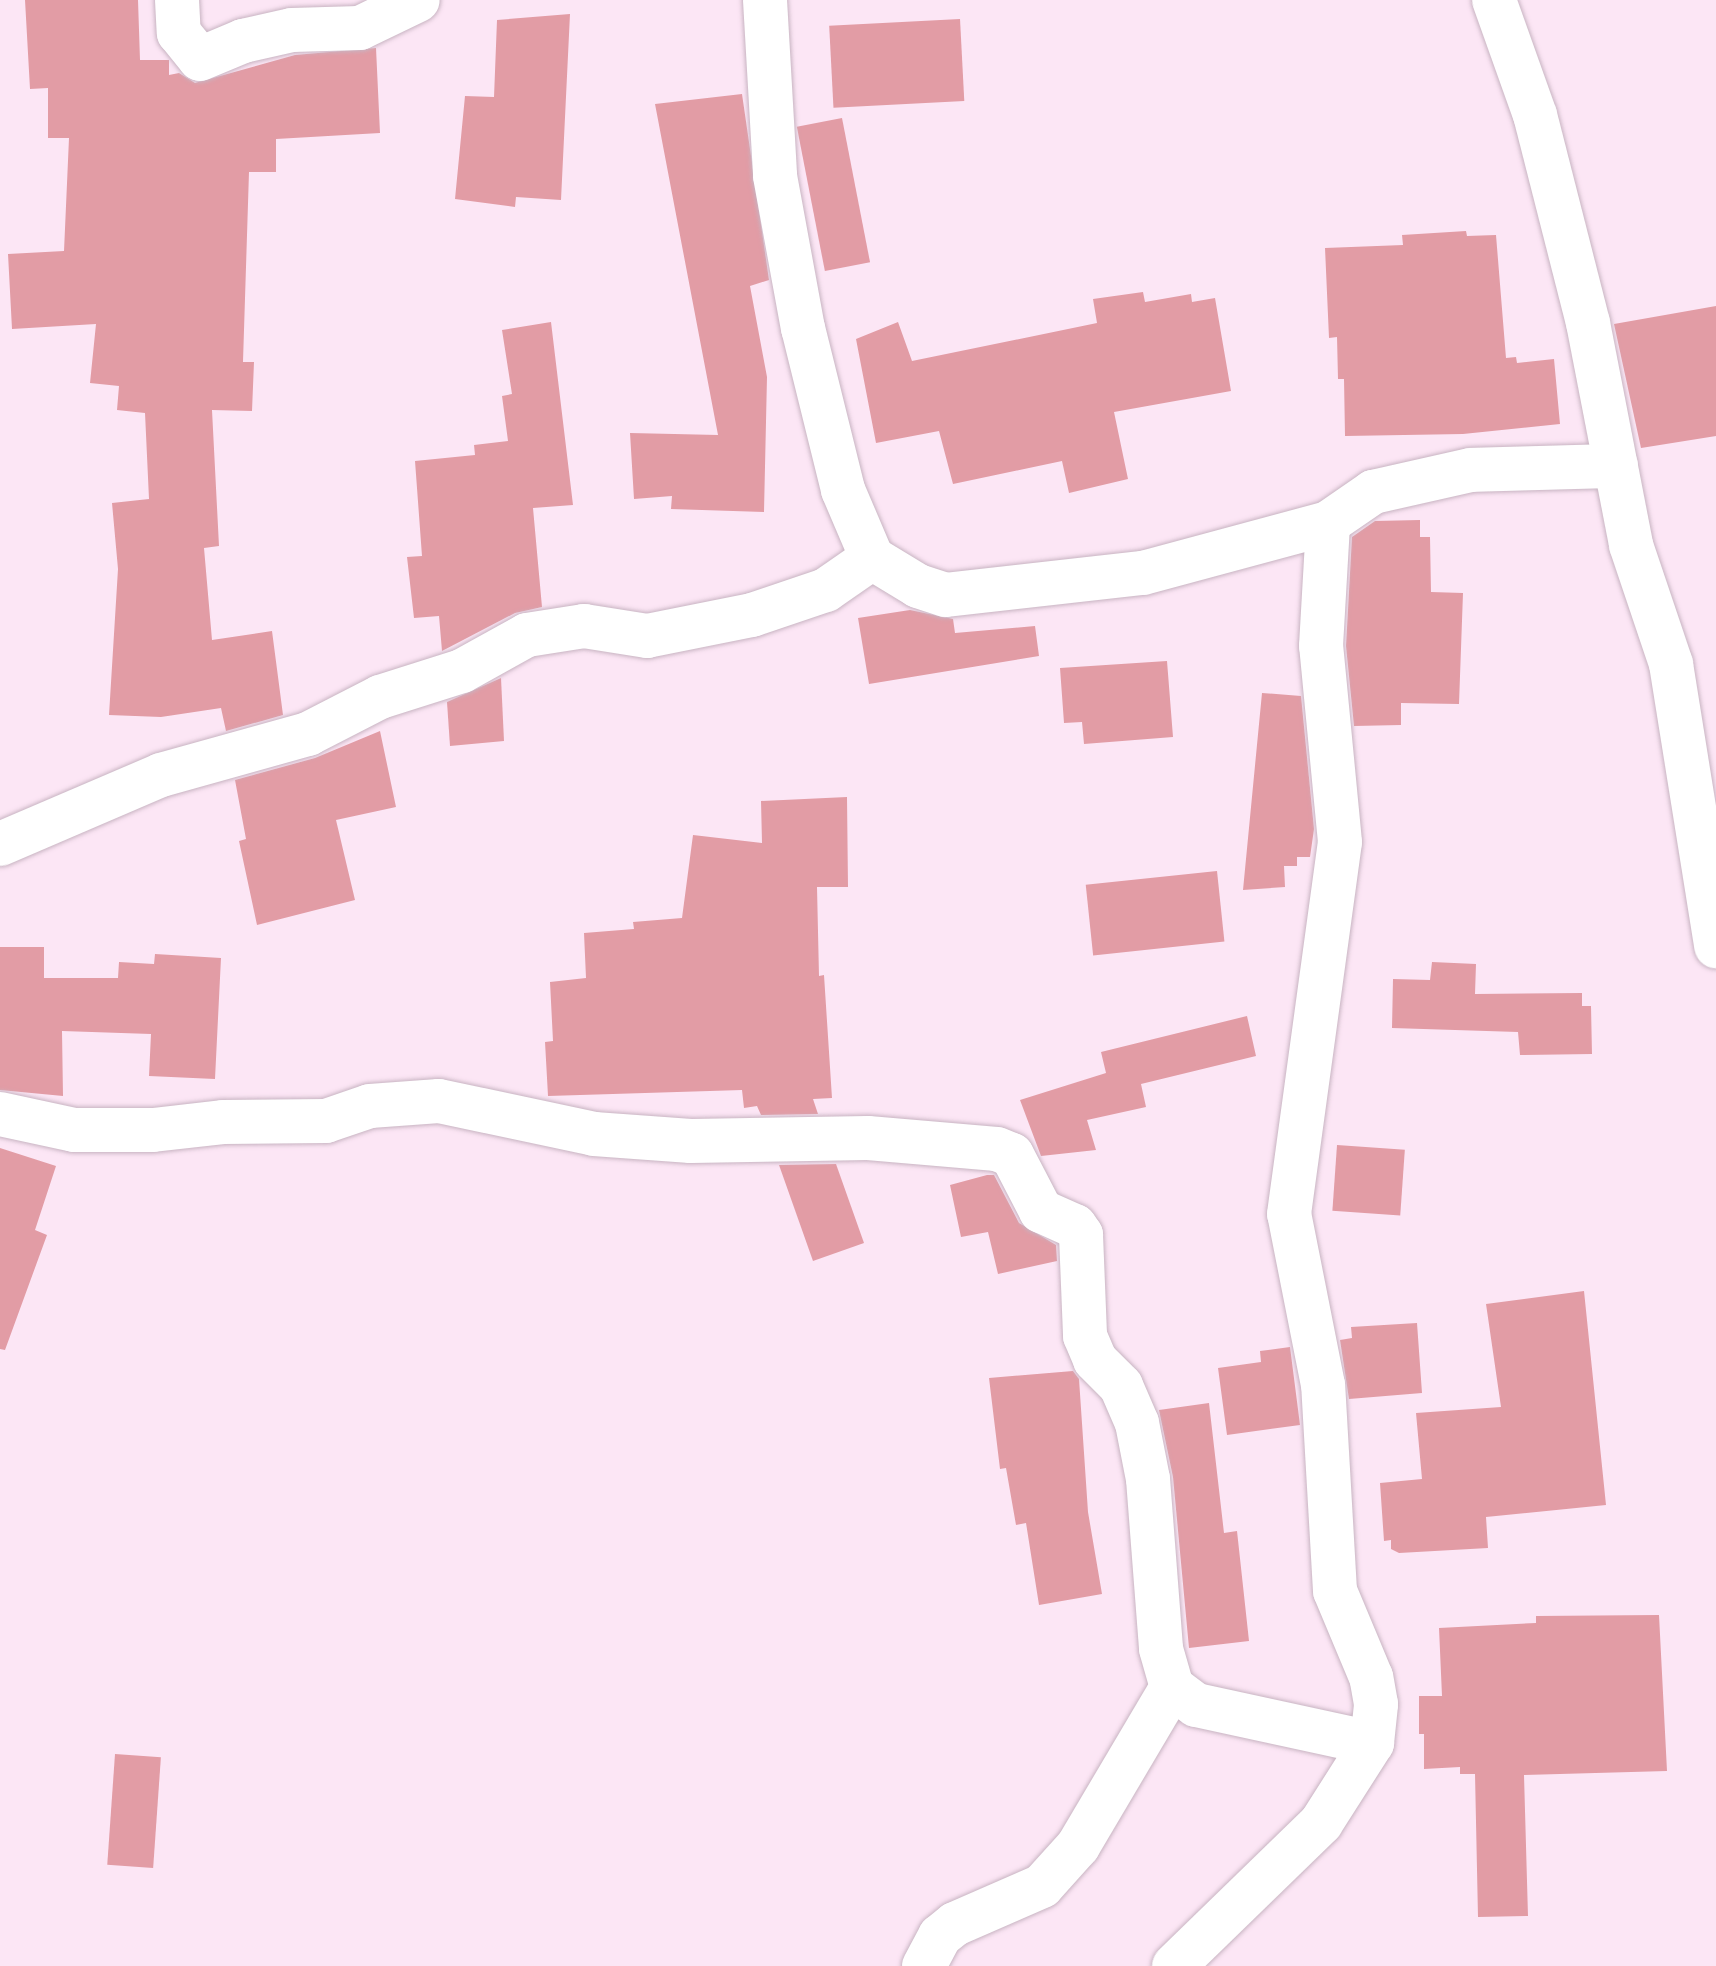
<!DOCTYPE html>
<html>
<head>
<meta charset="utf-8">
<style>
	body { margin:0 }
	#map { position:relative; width:1716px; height:1966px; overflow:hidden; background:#fce6f5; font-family:Arial,sans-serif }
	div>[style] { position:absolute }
	.building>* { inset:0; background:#e29ca5; transform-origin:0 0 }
	.roads { filter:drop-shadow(0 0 2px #c8b4c2) drop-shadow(0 0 2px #c8b4c2) }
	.street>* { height:44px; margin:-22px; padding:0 22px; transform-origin:22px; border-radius:22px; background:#fff }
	span { translate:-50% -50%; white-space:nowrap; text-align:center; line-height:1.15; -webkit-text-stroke:6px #fce6f5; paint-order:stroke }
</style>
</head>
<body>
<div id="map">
	<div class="building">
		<i style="clip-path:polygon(25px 0,138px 0,140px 60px,169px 60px,169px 75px,179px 73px,195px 83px,295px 55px,376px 48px,380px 133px,276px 139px,276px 172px,249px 172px,243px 362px,254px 362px,252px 411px,212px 410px,219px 546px,204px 548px,212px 640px,272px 631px,283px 715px,226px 731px,221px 708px,161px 717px,109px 715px,118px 569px,112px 503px,149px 499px,145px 413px,117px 410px,119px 386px,90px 383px,96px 324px,12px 329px,8px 254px,64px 251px,69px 138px,48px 138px,48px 88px,30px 89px)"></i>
		<i style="clip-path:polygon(570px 14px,561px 200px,516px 197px,515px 207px,455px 199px,465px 96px,494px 97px,497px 20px)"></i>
		<i style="left:960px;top:19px;width:82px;height:131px;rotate:87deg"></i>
		<i style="clip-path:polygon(742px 94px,769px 280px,750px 286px,767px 377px,764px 512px,671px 509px,672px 496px,634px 499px,630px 433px,718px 435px,655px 104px)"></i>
		<i style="left:842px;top:118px;width:147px;height:46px;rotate:79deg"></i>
		<i style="clip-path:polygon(1466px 231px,1467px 236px,1496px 235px,1506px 358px,1516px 357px,1517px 363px,1554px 359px,1560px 424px,1463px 434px,1345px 436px,1344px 379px,1338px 379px,1337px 337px,1329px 338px,1325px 248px,1403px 245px,1402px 235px)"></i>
		<i style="clip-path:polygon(1143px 292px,1145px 302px,1191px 294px,1192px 302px,1215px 298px,1231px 391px,1114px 412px,1128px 479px,1069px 493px,1062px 461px,953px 484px,939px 431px,876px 443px,856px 339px,898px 322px,912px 361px,1097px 323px,1093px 299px)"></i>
		<i style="clip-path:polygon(1716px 306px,1716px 436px,1641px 448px,1614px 324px)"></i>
		<i style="clip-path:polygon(551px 322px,573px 505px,533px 508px,542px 607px,515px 613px,442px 651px,439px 616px,414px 618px,407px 557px,422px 556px,415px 461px,475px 455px,474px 445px,508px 441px,502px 396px,512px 394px,502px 330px)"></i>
		<i style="clip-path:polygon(1420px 520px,1420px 537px,1430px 537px,1431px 592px,1463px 593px,1459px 704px,1401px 703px,1401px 725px,1354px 726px,1346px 646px,1352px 537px,1375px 521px)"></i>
		<i style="clip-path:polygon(910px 610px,953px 619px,955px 633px,1035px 626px,1039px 656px,869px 684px,858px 618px)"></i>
		<i style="clip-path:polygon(1167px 661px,1173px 737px,1084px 744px,1082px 722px,1064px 723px,1060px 668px)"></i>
		<i style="clip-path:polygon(501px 678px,504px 741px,450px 746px,447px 702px)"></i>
		<i style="clip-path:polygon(1262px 693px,1301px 696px,1314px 829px,1310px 857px,1297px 857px,1297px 866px,1284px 866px,1285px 887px,1243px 890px)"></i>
		<i style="clip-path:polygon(380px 731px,396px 807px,336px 820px,355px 900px,257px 925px,239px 841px,246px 839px,235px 780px,315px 758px)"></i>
		<i style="clip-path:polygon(847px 797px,848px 887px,817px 887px,819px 976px,824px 975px,832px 1098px,813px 1099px,818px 1114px,761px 1115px,757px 1106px,744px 1108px,742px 1090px,548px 1096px,545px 1042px,553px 1041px,550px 982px,586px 978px,584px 933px,634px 929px,633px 922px,682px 918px,693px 835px,762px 843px,761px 801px)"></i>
		<i style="left:1217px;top:871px;width:71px;height:132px;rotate:84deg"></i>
		<i style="clip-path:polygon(0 947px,44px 947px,44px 978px,118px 978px,119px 962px,154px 964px,155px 954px,221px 958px,215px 1079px,149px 1076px,151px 1034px,62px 1031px,63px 1096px,0 1090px)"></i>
		<i style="clip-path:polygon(1432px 962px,1476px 964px,1475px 994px,1582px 993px,1582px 1006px,1591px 1006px,1592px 1054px,1520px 1055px,1518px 1032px,1392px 1028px,1393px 979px,1430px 980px)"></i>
		<i style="clip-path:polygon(1247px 1016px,1256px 1056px,1141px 1084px,1146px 1107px,1087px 1120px,1096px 1150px,1041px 1156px,1020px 1100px,1106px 1073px,1101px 1052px)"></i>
		<i style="left:1337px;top:1145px;width:68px;height:66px;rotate:4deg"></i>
		<i style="clip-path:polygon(0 1148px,56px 1166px,35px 1230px,47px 1235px,5px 1350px,0 1349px)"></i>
		<i style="clip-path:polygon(836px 1164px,864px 1243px,813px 1261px,779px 1165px)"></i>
		<i style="clip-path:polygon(987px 1175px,994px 1175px,1019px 1223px,1056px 1245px,1057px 1261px,998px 1274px,988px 1232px,961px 1237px,950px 1185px)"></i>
		<i style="clip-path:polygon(1584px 1291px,1606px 1505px,1486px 1517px,1488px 1548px,1399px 1553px,1391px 1549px,1391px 1540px,1384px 1541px,1380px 1483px,1422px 1479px,1416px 1413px,1501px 1407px,1486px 1304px)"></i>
		<i style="clip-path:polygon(1417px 1323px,1422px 1393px,1349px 1399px,1340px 1340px,1352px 1338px,1351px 1327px)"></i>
		<i style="clip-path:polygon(1290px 1347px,1300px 1425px,1227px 1435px,1218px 1368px,1261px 1362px,1260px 1351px)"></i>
		<i style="clip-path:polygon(1073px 1371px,1079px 1379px,1088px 1512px,1102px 1594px,1039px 1605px,1026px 1523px,1016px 1525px,1006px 1468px,1000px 1469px,989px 1378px)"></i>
		<i style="clip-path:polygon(1209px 1403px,1224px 1533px,1237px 1531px,1249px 1641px,1189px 1648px,1173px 1477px,1159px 1410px)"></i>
		<i style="clip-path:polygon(1659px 1615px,1667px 1771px,1524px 1775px,1528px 1916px,1478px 1917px,1475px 1774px,1460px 1774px,1460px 1767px,1424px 1769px,1424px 1734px,1419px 1734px,1419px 1696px,1442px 1696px,1439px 1628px,1536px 1623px,1536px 1616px)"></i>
		<i style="left:115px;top:1754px;width:46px;height:111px;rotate:4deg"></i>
	</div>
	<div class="roads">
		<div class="street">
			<i style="left:177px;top:0;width:33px;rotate:87deg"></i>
			<i style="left:179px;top:33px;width:33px;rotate:51deg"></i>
			<i style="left:200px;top:59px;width:47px;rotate:-22.7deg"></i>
			<i style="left:243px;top:41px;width:50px;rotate:-12.7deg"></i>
			<i style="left:292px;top:30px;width:68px;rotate:-1.7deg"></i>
			<i style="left:360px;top:28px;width:64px;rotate:-25.8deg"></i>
			<i style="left:765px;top:0;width:176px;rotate:86.7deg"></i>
			<i style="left:775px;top:176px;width:155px;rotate:79.6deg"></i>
			<i style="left:803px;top:328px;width:167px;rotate:76.1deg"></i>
			<i style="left:843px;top:490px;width:74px;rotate:66.9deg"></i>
			<i style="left:872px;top:558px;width:54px;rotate:31.3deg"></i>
			<i style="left:918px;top:586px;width:29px;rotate:18deg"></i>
			<i style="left:946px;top:595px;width:198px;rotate:-6.4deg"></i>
			<i style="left:1143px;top:573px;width:192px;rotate:-15.1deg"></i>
			<i style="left:1328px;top:523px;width:55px;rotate:-34.6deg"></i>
			<i style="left:1373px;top:492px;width:100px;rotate:-12.7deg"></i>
			<i style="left:1471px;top:470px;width:145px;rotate:-1.6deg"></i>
			<i style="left:1494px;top:0;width:122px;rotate:70.4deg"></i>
			<i style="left:1535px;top:115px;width:215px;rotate:75.7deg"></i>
			<i style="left:1588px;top:323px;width:226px;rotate:79deg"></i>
			<i style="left:1631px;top:545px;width:126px;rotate:71.4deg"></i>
			<i style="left:1671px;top:664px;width:286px;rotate:80.9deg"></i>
			<i style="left:0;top:844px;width:175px;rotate:-23.2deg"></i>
			<i style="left:161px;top:775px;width:153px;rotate:-15.6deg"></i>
			<i style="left:308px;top:734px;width:81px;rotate:-27.2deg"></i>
			<i style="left:380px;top:697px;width:86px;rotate:-17.6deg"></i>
			<i style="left:462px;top:671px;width:74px;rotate:-29deg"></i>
			<i style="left:527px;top:635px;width:58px;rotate:-9deg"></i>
			<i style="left:584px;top:626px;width:64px;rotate:9deg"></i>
			<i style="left:647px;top:636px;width:107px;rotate:-11.3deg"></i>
			<i style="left:752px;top:615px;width:78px;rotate:-18.7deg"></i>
			<i style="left:826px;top:590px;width:56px;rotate:-34.8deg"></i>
			<i style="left:0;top:1114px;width:76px;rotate:12.2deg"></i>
			<i style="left:74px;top:1130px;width:79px"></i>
			<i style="left:153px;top:1130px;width:70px;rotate:-6.5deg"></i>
			<i style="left:223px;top:1122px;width:103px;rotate:-0.6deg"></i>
			<i style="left:326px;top:1121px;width:46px;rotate:-18.8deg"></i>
			<i style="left:370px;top:1106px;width:69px;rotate:-4.1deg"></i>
			<i style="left:439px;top:1101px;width:158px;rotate:12deg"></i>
			<i style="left:594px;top:1134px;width:97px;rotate:4.1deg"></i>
			<i style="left:691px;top:1141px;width:177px;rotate:-1deg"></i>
			<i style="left:868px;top:1138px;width:129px;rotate:4.9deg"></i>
			<i style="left:997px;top:1149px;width:16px;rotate:22deg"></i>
			<i style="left:1012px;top:1155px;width:63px;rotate:62.6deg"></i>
			<i style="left:1041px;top:1211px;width:37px;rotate:24deg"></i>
			<i style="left:1075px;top:1226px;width:11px;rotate:56deg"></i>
			<i style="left:1081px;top:1235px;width:101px;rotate:87.7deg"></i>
			<i style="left:1085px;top:1336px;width:26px;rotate:67deg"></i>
			<i style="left:1095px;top:1360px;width:37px;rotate:45deg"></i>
			<i style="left:1121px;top:1386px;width:40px;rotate:66.6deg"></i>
			<i style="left:1137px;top:1423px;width:57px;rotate:78.9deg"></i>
			<i style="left:1148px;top:1479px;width:170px;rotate:85.6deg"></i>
			<i style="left:1161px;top:1649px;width:40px;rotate:74deg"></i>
			<i style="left:1172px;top:1687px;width:30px;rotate:37deg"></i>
			<i style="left:1196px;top:1705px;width:180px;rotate:12.2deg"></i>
			<i style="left:924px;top:1966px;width:34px;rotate:-62deg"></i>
			<i style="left:940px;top:1936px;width:19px;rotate:-39deg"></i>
			<i style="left:955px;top:1924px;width:95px;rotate:-23.6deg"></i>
			<i style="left:1042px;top:1886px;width:54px;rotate:-48deg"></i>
			<i style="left:1078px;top:1846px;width:185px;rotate:-59.4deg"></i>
			<i style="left:1174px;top:1966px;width:205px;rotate:-44.2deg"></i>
			<i style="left:1321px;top:1823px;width:95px;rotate:-57.5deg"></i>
			<i style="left:1372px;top:1743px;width:39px;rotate:-84deg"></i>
			<i style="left:1376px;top:1704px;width:27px;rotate:-100deg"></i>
			<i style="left:1371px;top:1677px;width:93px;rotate:-112.7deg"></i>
			<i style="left:1335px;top:1591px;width:206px;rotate:-93.3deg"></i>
			<i style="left:1323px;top:1385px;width:174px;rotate:-101.2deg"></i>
			<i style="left:1289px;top:1214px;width:375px;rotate:-82.2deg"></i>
			<i style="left:1340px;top:842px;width:197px;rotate:-95.5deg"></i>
			<i style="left:1321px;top:646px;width:123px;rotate:-86.7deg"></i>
		</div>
	</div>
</div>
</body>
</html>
